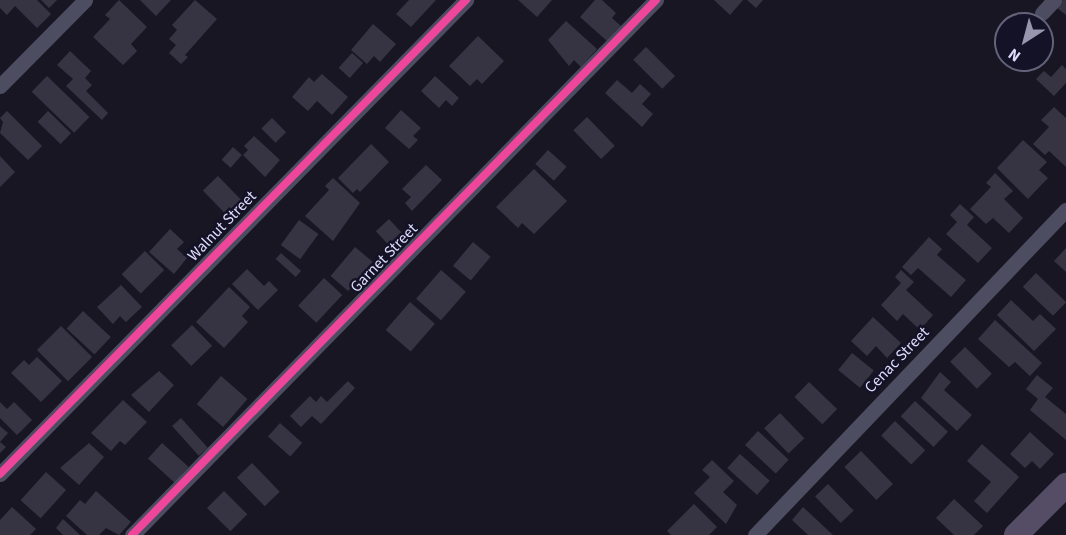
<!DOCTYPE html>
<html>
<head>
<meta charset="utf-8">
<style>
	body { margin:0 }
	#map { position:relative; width:1066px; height:535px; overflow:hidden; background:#181622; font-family:"Source Sans 3",sans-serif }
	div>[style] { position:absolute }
	.building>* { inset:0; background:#363442; transform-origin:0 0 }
	.minor>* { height:15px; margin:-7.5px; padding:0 7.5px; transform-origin:7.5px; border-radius:7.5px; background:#4d4d61 }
	.primary>* { height:24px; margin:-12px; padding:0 12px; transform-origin:12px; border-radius:12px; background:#544d65 }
	.cycleway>* { height:8px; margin:-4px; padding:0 4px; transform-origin:4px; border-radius:4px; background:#ed469a }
	span { translate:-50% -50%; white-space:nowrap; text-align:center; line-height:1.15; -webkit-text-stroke:5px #141226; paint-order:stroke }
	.street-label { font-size:16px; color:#dddbfb }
	.north { position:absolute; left:994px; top:12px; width:60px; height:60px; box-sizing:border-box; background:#141226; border:2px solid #64627b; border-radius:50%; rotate:216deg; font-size:16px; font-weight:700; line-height:24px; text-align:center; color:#dddbfb }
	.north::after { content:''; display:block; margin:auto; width:21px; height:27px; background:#9896af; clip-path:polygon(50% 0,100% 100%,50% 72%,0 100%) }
</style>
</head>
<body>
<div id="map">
	<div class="building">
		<i style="clip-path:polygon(0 0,37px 0,51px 14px,37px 28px,15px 6px,7px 15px,0 8px)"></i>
		<i style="clip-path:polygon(41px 0,57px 0,49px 8px)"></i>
		<i style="clip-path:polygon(119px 0,147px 27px,131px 44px,137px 51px,123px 65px,93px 37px,110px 19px,105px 15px)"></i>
		<i style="clip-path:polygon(140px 0,171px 0,156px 16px)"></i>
		<i style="clip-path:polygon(195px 0,217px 19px,185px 55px,188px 57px,181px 64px,169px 53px,176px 45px,169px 39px,177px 30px,172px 25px)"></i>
		<i style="clip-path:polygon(409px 0,436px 0,411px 27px,396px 14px)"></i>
		<i style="clip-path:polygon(518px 0,552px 0,537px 17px)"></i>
		<i style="clip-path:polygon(595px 0,602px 0,616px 13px,612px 18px,621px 26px,607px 41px,580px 17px)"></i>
		<i style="clip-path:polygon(714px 0,743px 0,730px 15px)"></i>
		<i style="clip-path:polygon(747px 0,763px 0,756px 8px)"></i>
		<i style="clip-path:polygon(1063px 0,1066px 0,1066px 15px,1057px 8px)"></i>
		<i style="clip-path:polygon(566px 21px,597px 49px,581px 67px,574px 60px,569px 66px,548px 40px)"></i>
		<i style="clip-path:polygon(373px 24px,396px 44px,380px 62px,374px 56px,367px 64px,351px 50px)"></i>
		<i style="clip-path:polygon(478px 36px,504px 61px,482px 84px,477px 79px,470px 86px,449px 66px)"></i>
		<i style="left:646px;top:47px;width:41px;height:18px;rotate:45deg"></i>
		<i style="clip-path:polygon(70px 51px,91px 71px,85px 78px,92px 85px,86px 91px,108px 113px,102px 120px,66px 86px,73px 79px,57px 65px)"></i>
		<i style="left:352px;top:53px;width:15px;height:20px;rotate:42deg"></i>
		<i style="clip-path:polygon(1062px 65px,1066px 69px,1066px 83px,1054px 96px,1036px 79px,1044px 71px,1051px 77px)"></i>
		<i style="clip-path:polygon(322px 74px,348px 97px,332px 115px,317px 101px,308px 111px,292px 97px,309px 77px,314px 82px)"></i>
		<i style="left:47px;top:76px;width:59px;height:22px;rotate:44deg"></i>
		<i style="clip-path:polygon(435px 76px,459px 98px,452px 106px,446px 100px,439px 108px,421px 91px)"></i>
		<i style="clip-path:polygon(617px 80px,632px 93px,640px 84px,651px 94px,642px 104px,653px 114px,642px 127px,605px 93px)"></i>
		<i style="clip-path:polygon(1054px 107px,1066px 118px,1066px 167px,1049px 151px,1045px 155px,1033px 144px,1049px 127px,1041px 120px)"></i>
		<i style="clip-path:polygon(401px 110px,421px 128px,413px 136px,418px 140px,409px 149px,385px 128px)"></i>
		<i style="clip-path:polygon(7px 111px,42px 146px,28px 160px,0 133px,3px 122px,0 118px)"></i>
		<i style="left:48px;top:111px;width:32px;height:15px;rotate:44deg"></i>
		<i style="left:587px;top:117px;width:40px;height:19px;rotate:46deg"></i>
		<i style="left:272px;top:118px;width:20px;height:15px;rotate:45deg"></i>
		<i style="clip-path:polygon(254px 136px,280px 160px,265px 177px,243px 155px,248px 150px,244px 146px)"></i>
		<i style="clip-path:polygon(1023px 140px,1047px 162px,1039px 170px,1048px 178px,1028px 199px,997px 168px)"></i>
		<i style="clip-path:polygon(371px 144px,389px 162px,360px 192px,357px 189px,353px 193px,338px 178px)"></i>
		<i style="left:233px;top:147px;width:12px;height:17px;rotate:42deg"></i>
		<i style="left:548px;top:150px;width:25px;height:19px;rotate:42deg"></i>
		<i style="clip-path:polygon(0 156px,15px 172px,0 187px)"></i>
		<i style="clip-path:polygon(426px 165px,442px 180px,412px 211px,405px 203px,411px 197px,402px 189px)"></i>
		<i style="clip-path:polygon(534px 169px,567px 201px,534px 234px,522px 223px,518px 228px,496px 207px)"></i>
		<i style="clip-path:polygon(995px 173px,1013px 191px,1004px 199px,1023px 218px,1009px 233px,993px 218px,986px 224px,970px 209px,991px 187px,986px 183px)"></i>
		<i style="left:218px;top:176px;width:33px;height:21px;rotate:46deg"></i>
		<i style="clip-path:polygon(333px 178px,360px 203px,333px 241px,305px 216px,329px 190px,325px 186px)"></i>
		<i style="clip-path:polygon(960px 204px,974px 217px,967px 225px,992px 248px,978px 263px,946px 234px,957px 222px,950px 215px)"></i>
		<i style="left:389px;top:219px;width:18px;height:18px;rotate:47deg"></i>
		<i style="left:299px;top:220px;width:24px;height:31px;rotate:36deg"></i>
		<i style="clip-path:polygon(170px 229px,184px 242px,177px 249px,187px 258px,174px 274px,149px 252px)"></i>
		<i style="clip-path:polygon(929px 237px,942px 249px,937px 255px,966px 280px,951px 297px,918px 268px,911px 275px,902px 267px)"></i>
		<i style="left:473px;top:242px;width:23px;height:31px;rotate:40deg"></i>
		<i style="left:355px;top:247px;width:23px;height:38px;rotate:40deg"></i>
		<i style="clip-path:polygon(1066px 248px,1066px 272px,1054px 261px)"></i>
		<i style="left:145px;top:251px;width:27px;height:33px;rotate:45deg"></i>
		<i style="left:281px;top:253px;width:27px;height:8px;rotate:42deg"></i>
		<i style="clip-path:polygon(247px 269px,264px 286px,269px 281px,278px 290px,258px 310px,232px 284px)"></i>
		<i style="left:441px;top:270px;width:33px;height:38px;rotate:41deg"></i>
		<i style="clip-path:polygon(901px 270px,914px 282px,906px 290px,933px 315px,920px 330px,903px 314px,897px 321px,881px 305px,901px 283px,895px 277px)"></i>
		<i style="left:1036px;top:273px;width:42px;height:19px;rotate:44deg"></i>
		<i style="left:324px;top:278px;width:25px;height:38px;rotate:43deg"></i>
		<i style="clip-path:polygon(121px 285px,142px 307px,126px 322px,120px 316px,113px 324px,97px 307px)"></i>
		<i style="clip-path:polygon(229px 287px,250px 307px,242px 316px,248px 322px,224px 348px,196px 322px)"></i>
		<i style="clip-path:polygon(1011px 300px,1033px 321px,1040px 314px,1056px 329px,1034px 351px,997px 315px)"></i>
		<i style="left:410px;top:302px;width:33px;height:37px;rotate:41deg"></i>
		<i style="left:83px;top:311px;width:38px;height:24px;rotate:43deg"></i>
		<i style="clip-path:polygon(873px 317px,901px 343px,887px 358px,876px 346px,867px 356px,851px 341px)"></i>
		<i style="clip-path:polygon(995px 320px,1042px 363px,1030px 376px,1015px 362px,1009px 367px,978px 339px)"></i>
		<i style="left:192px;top:325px;width:29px;height:29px;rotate:46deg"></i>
		<i style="left:61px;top:326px;width:44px;height:34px;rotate:45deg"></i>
		<i style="left:965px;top:347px;width:38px;height:21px;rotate:45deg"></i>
		<i style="left:852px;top:353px;width:28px;height:22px;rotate:39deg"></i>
		<i style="clip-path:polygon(37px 357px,62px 381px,41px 402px,11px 373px,24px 360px,29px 365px)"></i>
		<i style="clip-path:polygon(159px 371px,174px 385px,149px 412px,131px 395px)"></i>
		<i style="clip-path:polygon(940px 372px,951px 382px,944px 390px,972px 415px,957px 431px,921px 398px)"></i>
		<i style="clip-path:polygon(1037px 375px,1053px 388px,1045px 397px,1066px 414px,1066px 440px,1030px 410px,1038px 399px,1026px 389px)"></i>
		<i style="left:221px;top:376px;width:35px;height:37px;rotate:41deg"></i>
		<i style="clip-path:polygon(348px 381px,355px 388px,321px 424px,312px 416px,301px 427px,290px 416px,310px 396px,316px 402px,321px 396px,327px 402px)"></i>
		<i style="left:809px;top:382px;width:39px;height:21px;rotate:44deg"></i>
		<i style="clip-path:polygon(123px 400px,147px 422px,125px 445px,120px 441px,111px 451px,91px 433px)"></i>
		<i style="left:915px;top:401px;width:45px;height:21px;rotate:43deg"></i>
		<i style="clip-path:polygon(0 402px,7px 409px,14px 402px,32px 420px,17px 435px,0 418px)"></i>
		<i style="left:780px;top:413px;width:35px;height:22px;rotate:46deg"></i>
		<i style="left:181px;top:418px;width:40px;height:12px;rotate:48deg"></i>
		<i style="left:895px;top:421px;width:42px;height:20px;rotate:44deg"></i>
		<i style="left:280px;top:423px;width:30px;height:18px;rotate:42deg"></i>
		<i style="clip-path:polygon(0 426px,8px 433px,0 442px,6px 447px,0 453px)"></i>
		<i style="left:758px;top:431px;width:42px;height:19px;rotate:43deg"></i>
		<i style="clip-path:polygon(1030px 432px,1054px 454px,1040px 469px,1032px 461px,1025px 468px,1010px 454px)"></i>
		<i style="clip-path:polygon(89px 443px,104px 457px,79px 485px,60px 468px)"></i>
		<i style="left:162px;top:443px;width:36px;height:21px;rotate:42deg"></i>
		<i style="clip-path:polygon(982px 444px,1019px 477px,987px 513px,974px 501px,991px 482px,967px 461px)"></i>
		<i style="left:861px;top:451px;width:46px;height:23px;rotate:46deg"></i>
		<i style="left:740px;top:454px;width:40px;height:19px;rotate:42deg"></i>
		<i style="clip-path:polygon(712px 460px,734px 481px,723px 492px,737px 505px,726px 524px,694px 493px,710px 477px,702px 470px)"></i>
		<i style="left:252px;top:463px;width:40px;height:21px;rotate:46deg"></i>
		<i style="left:46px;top:472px;width:27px;height:38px;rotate:42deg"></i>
		<i style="left:828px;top:484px;width:37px;height:18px;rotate:46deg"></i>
		<i style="clip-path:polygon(96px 491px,131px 522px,119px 535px,106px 528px,99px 535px,87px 535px,66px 516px,80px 500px,85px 504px)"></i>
		<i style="left:224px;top:491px;width:33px;height:24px;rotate:45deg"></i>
		<i style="clip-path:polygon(954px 499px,983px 526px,974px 535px,954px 535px,936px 518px)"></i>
		<i style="clip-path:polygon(694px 504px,717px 527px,709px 535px,671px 535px,667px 531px)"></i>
		<i style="clip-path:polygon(12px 507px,36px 529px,30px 535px,0 535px,0 520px)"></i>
		<i style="clip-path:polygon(803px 507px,833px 535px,808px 535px,792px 520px)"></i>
		<i style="clip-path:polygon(63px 519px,80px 535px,63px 535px,56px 528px)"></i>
	</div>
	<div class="minor">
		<i style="left:1042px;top:13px;width:18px;rotate:-47deg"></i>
		<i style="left:0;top:86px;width:121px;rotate:-45.3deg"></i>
		<i style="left:0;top:474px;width:665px;rotate:-45.49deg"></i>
		<i style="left:132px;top:535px;width:749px;rotate:-45.6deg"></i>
		<i style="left:755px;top:535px;width:450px;rotate:-46.3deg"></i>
	</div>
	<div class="primary">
		<i style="left:1016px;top:535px;width:71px;rotate:-45deg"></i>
	</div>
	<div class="cycleway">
		<i style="left:0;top:474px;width:665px;rotate:-45.49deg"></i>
		<i style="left:132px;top:535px;width:749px;rotate:-45.6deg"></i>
	</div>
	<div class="street-label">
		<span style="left:222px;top:226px;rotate:-46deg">Walnut Street</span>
		<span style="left:384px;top:258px;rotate:-46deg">Garnet Street</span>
		<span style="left:897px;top:360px;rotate:-46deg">Cenac Street</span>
	</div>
	<div class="north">N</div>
</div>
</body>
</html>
